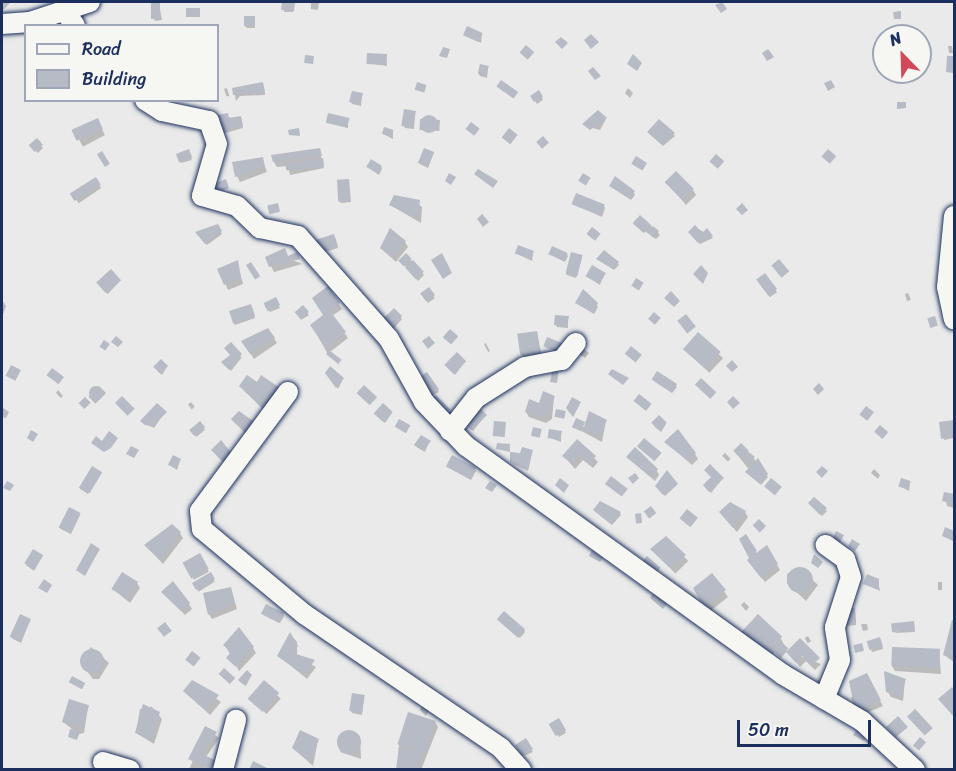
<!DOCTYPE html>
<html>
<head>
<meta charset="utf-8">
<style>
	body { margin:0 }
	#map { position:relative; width:956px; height:771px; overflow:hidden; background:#e9eae9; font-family:Sriracha,sans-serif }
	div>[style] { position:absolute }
	.shadow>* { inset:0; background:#0003; transform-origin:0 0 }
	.building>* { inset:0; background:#b6bbc6; transform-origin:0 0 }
	.round { border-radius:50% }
	.roads { filter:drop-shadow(0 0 2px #1b2f5e) drop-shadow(0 0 2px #1b2f5e) }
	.minor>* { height:20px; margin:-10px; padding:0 10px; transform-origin:10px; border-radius:10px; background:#f6f6f2 }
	span { translate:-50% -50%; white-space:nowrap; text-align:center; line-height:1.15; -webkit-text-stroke:4.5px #f6f6f2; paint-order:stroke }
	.frame { position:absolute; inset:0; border:3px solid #1b2f5e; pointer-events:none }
	.legend { position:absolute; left:24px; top:24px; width:195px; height:78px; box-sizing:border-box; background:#f6f6f2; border:2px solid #9ea6b7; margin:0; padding:8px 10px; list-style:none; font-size:18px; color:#1b2f5e }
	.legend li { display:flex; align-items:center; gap:12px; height:30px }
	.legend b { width:30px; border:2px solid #9ea6b7 }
	.north { position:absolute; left:872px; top:24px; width:60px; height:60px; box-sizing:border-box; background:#f6f6f2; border:2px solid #9ea6b7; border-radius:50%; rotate:337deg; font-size:16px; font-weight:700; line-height:24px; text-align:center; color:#1b2f5e }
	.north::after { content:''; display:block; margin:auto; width:21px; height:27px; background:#d1495b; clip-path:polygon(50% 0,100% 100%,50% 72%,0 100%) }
	.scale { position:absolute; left:737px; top:720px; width:134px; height:27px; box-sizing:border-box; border:3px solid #1b2f5e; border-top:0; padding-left:8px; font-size:18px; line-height:21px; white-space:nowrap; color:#1b2f5e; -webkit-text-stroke:4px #f6f6f2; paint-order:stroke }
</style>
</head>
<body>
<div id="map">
	<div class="shadow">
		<i style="clip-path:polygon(2px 2px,10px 3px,2px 11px)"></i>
		<i style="left:284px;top:2px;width:9px;height:10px"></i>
		<i style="clip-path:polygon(311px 2px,319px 2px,318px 10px,311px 9px)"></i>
		<i style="clip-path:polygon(159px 4px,162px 20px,155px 21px,154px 19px)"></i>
		<i style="clip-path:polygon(254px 17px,255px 28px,247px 28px,245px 26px)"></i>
		<i style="clip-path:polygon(482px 34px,481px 43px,465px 35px)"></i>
		<i style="clip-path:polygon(948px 46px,952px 46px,953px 53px,949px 53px)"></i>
		<i style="clip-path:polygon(386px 56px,387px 66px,367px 63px)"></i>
		<i style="clip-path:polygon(488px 68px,487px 78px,480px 76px,479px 74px)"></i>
		<i style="clip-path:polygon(264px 86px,265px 95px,240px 96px,236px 101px,234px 89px)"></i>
		<i style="clip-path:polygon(628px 88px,633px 93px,630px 98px,625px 93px)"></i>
		<i style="left:224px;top:89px;width:3px;height:8px;rotate:-18deg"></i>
		<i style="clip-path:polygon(539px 92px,543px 100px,537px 104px,532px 96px)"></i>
		<i style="clip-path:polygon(362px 95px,361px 106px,352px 104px,351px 101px)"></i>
		<i style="clip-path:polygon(415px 112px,414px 129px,405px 128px,404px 126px)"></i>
		<i style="clip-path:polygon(219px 117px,240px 118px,243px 128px,222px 134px)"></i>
		<i style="clip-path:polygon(348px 119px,348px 128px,327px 122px)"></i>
		<i style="left:420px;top:119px;width:20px;height:11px;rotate:3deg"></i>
		<i style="clip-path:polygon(606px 119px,600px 130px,585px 126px)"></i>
		<i style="left:97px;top:120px;width:17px;height:25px;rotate:62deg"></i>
		<i style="clip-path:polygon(659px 121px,675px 136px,663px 146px,650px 134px)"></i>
		<i style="clip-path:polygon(393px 131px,393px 139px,383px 134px)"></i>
		<i style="clip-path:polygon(37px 140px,43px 148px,38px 153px,32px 147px)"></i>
		<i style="clip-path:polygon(319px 150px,324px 168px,290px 175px,288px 166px,277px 167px,274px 162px,273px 156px)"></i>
		<i style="clip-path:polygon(189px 153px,192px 160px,181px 163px,180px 161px)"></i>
		<i style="clip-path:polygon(433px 154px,428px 168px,420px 164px,418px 162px)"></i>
		<i style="clip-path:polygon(262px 159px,267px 172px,240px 182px,237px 176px)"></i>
		<i style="clip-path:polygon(368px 167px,381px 167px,382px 169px,379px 175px)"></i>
		<i style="left:95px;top:179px;width:11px;height:27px;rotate:56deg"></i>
		<i style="clip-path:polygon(349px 181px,351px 202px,341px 203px,339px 201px)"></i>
		<i style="clip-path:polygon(667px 183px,693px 190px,696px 195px,686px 205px)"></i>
		<i style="clip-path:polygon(611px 186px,633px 192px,635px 195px,631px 200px)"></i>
		<i style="clip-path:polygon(410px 198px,422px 207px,421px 223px,390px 205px,407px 203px)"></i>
		<i style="clip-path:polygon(574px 203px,604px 206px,605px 208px,602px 217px)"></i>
		<i style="clip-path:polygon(636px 225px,650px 225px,660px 235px,656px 239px)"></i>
		<i style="clip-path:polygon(218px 226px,222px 234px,207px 245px,197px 234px)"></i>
		<i style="clip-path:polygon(695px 227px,712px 237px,713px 238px,700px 244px,691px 234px)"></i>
		<i style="clip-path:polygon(335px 238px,338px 248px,318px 254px)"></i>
		<i style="clip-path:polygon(405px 242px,408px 247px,396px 262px,381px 248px)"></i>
		<i style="clip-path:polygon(533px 252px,532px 261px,516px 253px)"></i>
		<i style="clip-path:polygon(550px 254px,567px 254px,568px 256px,565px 262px)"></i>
		<i style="clip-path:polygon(582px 257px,576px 278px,567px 275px,566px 273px)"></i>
		<i style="clip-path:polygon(288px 258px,302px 264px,274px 272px,271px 266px)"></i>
		<i style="clip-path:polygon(598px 259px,618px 263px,619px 265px,614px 270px)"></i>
		<i style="clip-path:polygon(411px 260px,424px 275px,418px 281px,402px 262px)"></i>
		<i style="clip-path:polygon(237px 262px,243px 284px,228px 290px,219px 269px)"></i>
		<i style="clip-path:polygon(604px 274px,600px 285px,587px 276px)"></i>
		<i style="left:765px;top:275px;width:21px;height:9px;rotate:55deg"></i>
		<i style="clip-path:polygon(120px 281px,108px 294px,99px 284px)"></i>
		<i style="clip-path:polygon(328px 288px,342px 309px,332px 316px,348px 338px,330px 352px,340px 366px,329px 356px,312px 326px,325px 316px,314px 299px)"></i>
		<i style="clip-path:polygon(428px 289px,435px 298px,428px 303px,422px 293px)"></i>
		<i style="clip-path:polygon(583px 291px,598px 307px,594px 314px,577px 303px)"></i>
		<i style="clip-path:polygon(908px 293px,911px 300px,907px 301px,905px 294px)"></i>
		<i style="clip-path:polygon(276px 299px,280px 308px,270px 312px,265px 303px)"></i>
		<i style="clip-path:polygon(2px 300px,6px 306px,2px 318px)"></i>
		<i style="clip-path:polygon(303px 307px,309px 315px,301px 320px,296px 313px)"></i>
		<i style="clip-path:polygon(252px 308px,255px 318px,235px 325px,234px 323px)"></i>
		<i style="clip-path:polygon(394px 310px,402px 319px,390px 333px)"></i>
		<i style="clip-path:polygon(568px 318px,568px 328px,557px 327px,556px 325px)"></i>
		<i style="clip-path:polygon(268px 330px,277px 343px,254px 359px,243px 342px)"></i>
		<i style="clip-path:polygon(537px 332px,542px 357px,524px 359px,521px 354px)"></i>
		<i style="left:698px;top:334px;width:35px;height:20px;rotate:44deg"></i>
		<i style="left:484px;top:344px;width:2px;height:9px;rotate:-27deg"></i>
		<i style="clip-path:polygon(580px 346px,589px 353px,585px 358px,578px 353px)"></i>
		<i style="clip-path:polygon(231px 355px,242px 357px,231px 371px,224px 364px)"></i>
		<i style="clip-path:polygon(465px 362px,455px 375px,447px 367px)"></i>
		<i style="clip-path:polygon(167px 367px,162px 375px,156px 369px)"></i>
		<i style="clip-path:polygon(327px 373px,343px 379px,338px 389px)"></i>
		<i style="clip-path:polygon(426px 374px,439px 392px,432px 396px,421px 378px)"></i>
		<i style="clip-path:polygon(654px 381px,675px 385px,677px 387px,672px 393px)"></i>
		<i style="left:99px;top:386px;width:10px;height:15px;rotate:45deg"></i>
		<i style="clip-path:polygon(58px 390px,63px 396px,61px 398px,56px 393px)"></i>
		<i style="clip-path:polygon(554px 397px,552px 419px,546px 423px,529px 417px,526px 412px)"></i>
		<i style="left:191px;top:402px;width:6px;height:4px;rotate:51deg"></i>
		<i style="clip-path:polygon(2px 407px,9px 412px,6px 418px,2px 417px)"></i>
		<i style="clip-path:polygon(165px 412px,154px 428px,143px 423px)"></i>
		<i style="clip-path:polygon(392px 413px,385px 423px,377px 416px)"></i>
		<i style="clip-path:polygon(485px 416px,473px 431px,463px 421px)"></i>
		<i style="clip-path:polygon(606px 421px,602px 442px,574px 427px,586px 427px)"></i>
		<i style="clip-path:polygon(954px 421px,954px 438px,944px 440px,941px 423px)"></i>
		<i style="left:199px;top:423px;width:9px;height:11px;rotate:49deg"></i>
		<i style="clip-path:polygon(666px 424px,661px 432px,654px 426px)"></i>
		<i style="clip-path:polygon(561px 433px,561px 442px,548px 437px)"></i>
		<i style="clip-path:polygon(577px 441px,598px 462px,593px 468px,583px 460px,575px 469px,564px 456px)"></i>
		<i style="clip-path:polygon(429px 442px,425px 452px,417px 447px)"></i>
		<i style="clip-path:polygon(666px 442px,695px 454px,698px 459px,692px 465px)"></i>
		<i style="clip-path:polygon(509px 445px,510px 452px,498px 449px)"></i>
		<i style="clip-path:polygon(748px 451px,768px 477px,761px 485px,736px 453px)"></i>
		<i style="left:725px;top:453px;width:8px;height:4px;rotate:45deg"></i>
		<i style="clip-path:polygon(512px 454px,532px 452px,528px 471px,513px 464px)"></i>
		<i style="clip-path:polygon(628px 458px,656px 469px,659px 475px,655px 481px)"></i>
		<i style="clip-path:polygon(180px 460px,177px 470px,169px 464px)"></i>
		<i style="clip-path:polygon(448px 466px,475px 469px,476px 471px,471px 480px)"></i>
		<i style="clip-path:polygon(874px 469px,880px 475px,878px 479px,871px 473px)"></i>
		<i style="clip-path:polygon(100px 473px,88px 494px,80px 489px,79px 487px)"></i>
		<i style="clip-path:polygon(723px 478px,711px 493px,706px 488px)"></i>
		<i style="clip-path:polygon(910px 483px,909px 491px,900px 486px)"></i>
		<i style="clip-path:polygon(677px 485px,665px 496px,659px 488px)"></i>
		<i style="clip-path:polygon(945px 494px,954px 496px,954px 508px,947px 506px)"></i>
		<i style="clip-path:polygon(814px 499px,827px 511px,822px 516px,811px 505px)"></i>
		<i style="clip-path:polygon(596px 512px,620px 513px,621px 515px,612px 525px)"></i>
		<i style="clip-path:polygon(745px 512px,748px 517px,737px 532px,724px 517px)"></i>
		<i style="clip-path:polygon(80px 515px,71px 534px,61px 529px,60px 527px)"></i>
		<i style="clip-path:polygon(180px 533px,183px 538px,163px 564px,146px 546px)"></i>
		<i style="clip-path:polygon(745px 536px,757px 554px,767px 547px,780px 570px,765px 582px,752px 566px,741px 539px)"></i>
		<i style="left:666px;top:538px;width:32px;height:18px;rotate:46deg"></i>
		<i style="clip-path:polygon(99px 550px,85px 576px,79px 572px)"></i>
		<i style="left:200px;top:555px;width:19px;height:17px;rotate:62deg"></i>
		<i style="clip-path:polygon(42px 556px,34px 571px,26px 565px)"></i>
		<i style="clip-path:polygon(799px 567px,818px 585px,806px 601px,787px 583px,787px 574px)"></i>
		<i style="left:210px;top:574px;width:9px;height:19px;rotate:58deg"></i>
		<i style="clip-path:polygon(712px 575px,728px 597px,708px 613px,695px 588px)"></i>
		<i style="clip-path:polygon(878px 581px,880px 591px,864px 583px)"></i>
		<i style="left:938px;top:582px;width:4px;height:8px"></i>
		<i style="clip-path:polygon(137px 583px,140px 588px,130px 603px,113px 589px)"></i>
		<i style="clip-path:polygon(231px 589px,237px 609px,212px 619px,209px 614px)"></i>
		<i style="clip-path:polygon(163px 592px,189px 604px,192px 609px,185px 615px)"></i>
		<i style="clip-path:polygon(744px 602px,749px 607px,746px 611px,741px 605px)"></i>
		<i style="clip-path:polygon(855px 612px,856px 625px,846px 626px,845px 624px)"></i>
		<i style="clip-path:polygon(263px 614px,283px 614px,284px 616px,280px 623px)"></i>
		<i style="clip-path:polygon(30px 620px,21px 643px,13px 639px,11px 637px)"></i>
		<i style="clip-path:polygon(500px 622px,524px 630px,525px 632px,520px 638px)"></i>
		<i style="clip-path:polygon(954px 622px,954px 662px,944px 655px)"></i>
		<i style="clip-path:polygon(861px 624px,867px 624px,868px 630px,863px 631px)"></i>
		<i style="clip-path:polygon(914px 625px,915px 632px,894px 633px)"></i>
		<i style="clip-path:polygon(290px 634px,297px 642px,297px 656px,316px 667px,307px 679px,279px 656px)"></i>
		<i style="left:808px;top:636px;width:6px;height:4px;rotate:59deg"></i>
		<i style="clip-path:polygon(780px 637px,788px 652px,821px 664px,815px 670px,806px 661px,800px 667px,787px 651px,781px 658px,775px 652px,766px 660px,744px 639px)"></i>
		<i style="clip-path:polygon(881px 641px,883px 649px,872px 652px,869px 642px)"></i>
		<i style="clip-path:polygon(225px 645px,253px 648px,256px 653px,239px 671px)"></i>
		<i style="clip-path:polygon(91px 647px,109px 663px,99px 679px,93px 679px,81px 663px)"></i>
		<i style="clip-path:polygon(939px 651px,941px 674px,895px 671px,892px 666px)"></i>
		<i style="clip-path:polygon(866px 675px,883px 706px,859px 716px,851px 698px)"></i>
		<i style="clip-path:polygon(251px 676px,246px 686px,241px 682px)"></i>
		<i style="clip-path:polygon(905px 680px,903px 701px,891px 697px,888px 692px)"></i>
		<i style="clip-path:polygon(193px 682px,221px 702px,210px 715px,185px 692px)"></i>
		<i style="left:264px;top:683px;width:23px;height:21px;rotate:43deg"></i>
		<i style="clip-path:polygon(364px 696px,362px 715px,352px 713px,351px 711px)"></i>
		<i style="clip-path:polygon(422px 706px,429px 711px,426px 716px,420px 710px)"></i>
		<i style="clip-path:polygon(88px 707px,84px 733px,70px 736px,72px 729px,63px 722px)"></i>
		<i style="clip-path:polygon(152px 707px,162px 719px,154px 744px,136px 733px,140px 709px)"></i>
		<i style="left:558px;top:720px;width:15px;height:8px;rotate:58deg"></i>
		<i style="clip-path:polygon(435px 722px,438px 727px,421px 770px,397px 770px,399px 744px)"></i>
		<i style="clip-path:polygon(206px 728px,219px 738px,206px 757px,217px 766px,189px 770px)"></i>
		<i style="clip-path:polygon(907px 728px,896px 737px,889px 729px)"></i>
		<i style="clip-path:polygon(344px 731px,360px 737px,361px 759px,340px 752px)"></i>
		<i style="clip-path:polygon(318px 740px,313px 766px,293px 748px)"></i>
		<i style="clip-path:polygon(526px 740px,533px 752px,524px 756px,517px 744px)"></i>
	</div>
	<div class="building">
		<i style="clip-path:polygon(282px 2px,295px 2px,294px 11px,281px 10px)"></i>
		<i style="clip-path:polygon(722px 2px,727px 9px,721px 13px,715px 5px)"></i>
		<i style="left:151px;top:3px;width:9px;height:16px"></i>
		<i style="left:186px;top:8px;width:14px;height:9px"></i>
		<i style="clip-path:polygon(901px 11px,901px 19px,894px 19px,893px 12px)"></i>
		<i style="left:244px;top:16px;width:11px;height:10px"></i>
		<i style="left:467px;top:26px;width:17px;height:10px;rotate:24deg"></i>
		<i style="clip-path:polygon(591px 34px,599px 42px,591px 49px,584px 40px)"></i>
		<i style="clip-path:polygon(561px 37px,568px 43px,562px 49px,555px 42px)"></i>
		<i style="left:526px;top:45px;width:11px;height:10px;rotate:41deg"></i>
		<i style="clip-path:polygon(443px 47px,450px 49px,447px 58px,439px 56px)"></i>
		<i style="clip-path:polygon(768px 49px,774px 57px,767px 61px,762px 53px)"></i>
		<i style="left:367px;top:53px;width:20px;height:11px;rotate:3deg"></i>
		<i style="clip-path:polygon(633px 54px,642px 63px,637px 71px,627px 64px)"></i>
		<i style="left:305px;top:55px;width:9px;height:8px;rotate:6deg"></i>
		<i style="clip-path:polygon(947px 56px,954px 56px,954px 73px,946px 72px)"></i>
		<i style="left:480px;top:64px;width:9px;height:10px;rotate:13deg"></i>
		<i style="clip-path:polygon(593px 67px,601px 76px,595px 80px,588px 71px)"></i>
		<i style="left:501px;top:80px;width:21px;height:8px;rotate:35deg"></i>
		<i style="clip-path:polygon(831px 80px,835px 87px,828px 91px,824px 83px)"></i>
		<i style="clip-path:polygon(263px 82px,265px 93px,233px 95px,232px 88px)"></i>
		<i style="left:417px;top:82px;width:10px;height:8px;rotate:17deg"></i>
		<i style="clip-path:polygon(539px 90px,543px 97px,534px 102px,530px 96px)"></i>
		<i style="clip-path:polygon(352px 91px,363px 93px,360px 104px,349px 102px)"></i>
		<i style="clip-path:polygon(897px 102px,906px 102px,906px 108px,897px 109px)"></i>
		<i style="left:404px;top:109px;width:12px;height:17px;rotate:9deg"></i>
		<i style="clip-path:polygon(598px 110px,607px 118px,590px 130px,582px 124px)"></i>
		<i style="clip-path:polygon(228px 113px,229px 118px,241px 116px,243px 126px,219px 133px,217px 115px)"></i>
		<i style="left:328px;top:113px;width:22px;height:10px;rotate:13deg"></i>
		<i class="round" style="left:420px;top:115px;width:18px;height:18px"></i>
		<i style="left:98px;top:118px;width:12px;height:29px;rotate:66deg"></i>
		<i style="clip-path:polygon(659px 119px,675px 133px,661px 144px,647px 132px)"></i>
		<i style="left:471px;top:122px;width:11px;height:9px;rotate:38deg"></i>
		<i style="left:384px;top:127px;width:10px;height:7px;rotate:17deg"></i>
		<i style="clip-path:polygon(299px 128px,300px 136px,289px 135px,288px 130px)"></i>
		<i style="left:509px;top:128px;width:11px;height:12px;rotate:38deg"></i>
		<i style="left:543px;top:136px;width:9px;height:9px;rotate:49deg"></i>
		<i style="left:37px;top:138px;width:9px;height:11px;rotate:49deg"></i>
		<i style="clip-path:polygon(320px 148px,322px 156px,273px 162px,271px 155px)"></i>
		<i style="left:424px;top:148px;width:11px;height:16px;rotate:22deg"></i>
		<i style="left:189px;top:149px;width:9px;height:14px;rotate:69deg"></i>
		<i style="left:828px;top:149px;width:11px;height:10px;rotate:41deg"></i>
		<i style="left:102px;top:151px;width:15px;height:6px;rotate:58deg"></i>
		<i style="left:716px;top:154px;width:11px;height:10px;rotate:41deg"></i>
		<i style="left:636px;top:156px;width:13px;height:9px;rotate:32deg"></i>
		<i style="clip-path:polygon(263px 157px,265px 167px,235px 177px,232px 162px)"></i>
		<i style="left:323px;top:158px;width:8px;height:38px;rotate:83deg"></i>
		<i style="left:371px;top:159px;width:13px;height:9px;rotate:32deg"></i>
		<i style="clip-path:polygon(478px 169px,498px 181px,493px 188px,474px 174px)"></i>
		<i style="left:676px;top:171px;width:25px;height:16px;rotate:45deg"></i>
		<i style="clip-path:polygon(449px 173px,456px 177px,451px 185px,445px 181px)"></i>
		<i style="left:583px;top:173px;width:9px;height:9px;rotate:32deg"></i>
		<i style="clip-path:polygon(615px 176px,635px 191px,630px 199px,609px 186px)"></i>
		<i style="left:96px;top:177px;width:9px;height:31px;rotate:58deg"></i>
		<i style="clip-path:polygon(226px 179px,229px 188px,215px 194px,213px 184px)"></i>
		<i style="left:349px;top:179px;width:22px;height:12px;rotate:87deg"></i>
		<i style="left:576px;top:193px;width:31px;height:12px;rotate:22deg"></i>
		<i style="clip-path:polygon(394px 195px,420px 200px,418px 218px,389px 205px)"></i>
		<i style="left:278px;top:203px;width:9px;height:11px;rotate:77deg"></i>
		<i style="clip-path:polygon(742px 203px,748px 210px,742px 215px,736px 209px)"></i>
		<i style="clip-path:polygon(482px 214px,489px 222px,483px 227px,477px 219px)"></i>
		<i style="left:640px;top:215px;width:15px;height:11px;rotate:42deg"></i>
		<i style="clip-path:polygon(218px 224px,222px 231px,205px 244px,195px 232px)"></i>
		<i style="clip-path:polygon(695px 225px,702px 233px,707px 228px,713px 236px,698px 243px,688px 232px)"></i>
		<i style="clip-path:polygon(653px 226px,659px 231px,654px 238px,647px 232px)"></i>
		<i style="left:592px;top:227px;width:11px;height:9px;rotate:38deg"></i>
		<i style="clip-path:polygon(390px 228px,406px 241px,392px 258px,380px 248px)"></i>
		<i style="left:334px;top:234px;width:13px;height:22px;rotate:72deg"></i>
		<i style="left:518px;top:245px;width:17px;height:9px;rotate:21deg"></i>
		<i style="left:552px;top:246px;width:17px;height:9px;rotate:24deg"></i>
		<i style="clip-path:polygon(285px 248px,288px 256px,297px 252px,300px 259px,269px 267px,265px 257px)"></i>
		<i style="clip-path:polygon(604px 250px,619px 262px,613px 269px,596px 259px)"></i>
		<i style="left:571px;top:252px;width:12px;height:22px;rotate:14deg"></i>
		<i style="left:406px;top:253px;width:8px;height:11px;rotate:45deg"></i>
		<i style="clip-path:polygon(442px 253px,452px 273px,443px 279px,431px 260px)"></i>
		<i style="left:779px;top:259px;width:16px;height:10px;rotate:50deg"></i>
		<i style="clip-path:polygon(238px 260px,241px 278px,224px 285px,217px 269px)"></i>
		<i style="left:413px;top:260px;width:16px;height:11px;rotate:47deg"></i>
		<i style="left:251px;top:262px;width:17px;height:6px;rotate:57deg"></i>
		<i style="left:592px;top:265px;width:16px;height:13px;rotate:30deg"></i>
		<i style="clip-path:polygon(701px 265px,708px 273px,703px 284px,693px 274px)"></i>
		<i style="left:111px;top:269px;width:15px;height:20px;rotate:48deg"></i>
		<i style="left:765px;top:273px;width:20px;height:11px;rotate:53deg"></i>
		<i style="left:636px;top:278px;width:9px;height:9px;rotate:32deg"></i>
		<i style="clip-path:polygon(328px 286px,340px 303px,330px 311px,346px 332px,326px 348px,310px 325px,323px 315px,312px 298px)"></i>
		<i style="left:429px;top:287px;width:10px;height:11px;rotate:53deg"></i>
		<i style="clip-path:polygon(583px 289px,598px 303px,593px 313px,575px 303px)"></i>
		<i style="clip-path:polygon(671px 291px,680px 301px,674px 307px,664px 298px)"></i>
		<i style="left:276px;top:297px;width:9px;height:14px;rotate:63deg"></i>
		<i style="left:251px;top:304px;width:13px;height:23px;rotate:72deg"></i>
		<i style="left:303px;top:305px;width:9px;height:11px;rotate:49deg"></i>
		<i style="clip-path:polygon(394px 308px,402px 316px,388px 332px,380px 322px)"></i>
		<i style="left:654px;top:312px;width:9px;height:9px;rotate:41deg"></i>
		<i style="left:686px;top:314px;width:16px;height:11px;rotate:52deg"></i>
		<i style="clip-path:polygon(555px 315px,569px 316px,567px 327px,554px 325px)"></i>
		<i style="left:935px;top:316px;width:10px;height:8px;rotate:73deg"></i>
		<i style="clip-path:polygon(268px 328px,275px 338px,250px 354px,241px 341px)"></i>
		<i style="left:450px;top:329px;width:11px;height:11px;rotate:41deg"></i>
		<i style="left:537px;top:331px;width:21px;height:20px;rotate:82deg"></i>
		<i style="left:698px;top:332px;width:30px;height:23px;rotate:41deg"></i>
		<i style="clip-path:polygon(116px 336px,123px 342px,118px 347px,111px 342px)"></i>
		<i style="clip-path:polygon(429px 336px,435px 343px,428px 349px,422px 341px)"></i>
		<i style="left:547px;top:337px;width:16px;height:10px;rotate:22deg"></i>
		<i style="left:104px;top:340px;width:7px;height:8px;rotate:34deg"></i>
		<i style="clip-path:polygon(231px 342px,242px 354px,229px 370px,221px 362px,230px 355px,224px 348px)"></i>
		<i style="left:631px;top:346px;width:14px;height:10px;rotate:39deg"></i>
		<i style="left:329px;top:350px;width:16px;height:5px;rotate:38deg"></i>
		<i style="left:457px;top:352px;width:13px;height:18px;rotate:45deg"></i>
		<i style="left:161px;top:359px;width:10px;height:11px;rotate:45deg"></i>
		<i style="clip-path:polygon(732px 360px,738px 367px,732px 372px,726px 366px)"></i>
		<i style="left:11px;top:365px;width:11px;height:12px;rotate:27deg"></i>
		<i style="clip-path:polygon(330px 366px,344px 378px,336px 388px,325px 373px)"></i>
		<i style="clip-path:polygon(553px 367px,559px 368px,557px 383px,550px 382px)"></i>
		<i style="left:52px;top:368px;width:15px;height:9px;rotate:37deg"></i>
		<i style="clip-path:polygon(612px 369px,629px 378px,623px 385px,608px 374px)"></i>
		<i style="left:657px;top:371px;width:24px;height:10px;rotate:33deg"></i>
		<i style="left:427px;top:372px;width:21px;height:10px;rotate:55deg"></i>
		<i style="clip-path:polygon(247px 375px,257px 382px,261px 375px,280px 388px,265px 411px,239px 386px)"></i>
		<i style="left:701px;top:378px;width:21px;height:9px;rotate:43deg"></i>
		<i style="clip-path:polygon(819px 383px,824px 389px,818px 395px,813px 389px)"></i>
		<i style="left:364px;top:385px;width:18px;height:11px;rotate:43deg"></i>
		<i class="round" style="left:89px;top:386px;width:14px;height:14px"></i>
		<i style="clip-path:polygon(543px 391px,555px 396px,549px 414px,542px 418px,525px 412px,529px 399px,539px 403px)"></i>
		<i style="left:639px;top:394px;width:16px;height:9px;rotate:38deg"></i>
		<i style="left:436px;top:395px;width:20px;height:12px;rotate:45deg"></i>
		<i style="left:122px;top:396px;width:18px;height:10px;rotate:45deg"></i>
		<i style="clip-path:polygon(733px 396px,740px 403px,733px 409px,727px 402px)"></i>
		<i style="left:85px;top:397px;width:8px;height:9px;rotate:45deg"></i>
		<i style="clip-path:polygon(572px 397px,581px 402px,573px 417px,566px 408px)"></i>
		<i style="clip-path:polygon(157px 403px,167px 412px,153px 426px,145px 425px,140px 421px)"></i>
		<i style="left:383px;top:403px;width:13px;height:14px;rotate:42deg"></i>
		<i style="left:475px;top:403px;width:17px;height:22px;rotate:45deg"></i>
		<i style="left:866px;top:406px;width:10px;height:11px;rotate:37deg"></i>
		<i style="left:556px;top:409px;width:10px;height:8px;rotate:11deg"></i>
		<i style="clip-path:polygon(239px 411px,259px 425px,248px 436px,231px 419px)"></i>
		<i style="clip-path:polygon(589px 411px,607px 420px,599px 437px,583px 430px)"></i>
		<i style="left:659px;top:415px;width:11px;height:11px;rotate:45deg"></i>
		<i style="left:576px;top:418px;width:10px;height:10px;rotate:24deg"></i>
		<i style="left:399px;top:419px;width:13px;height:9px;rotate:29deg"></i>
		<i style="clip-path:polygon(954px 420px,954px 436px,941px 439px,939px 422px)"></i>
		<i style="left:200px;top:421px;width:8px;height:14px;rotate:50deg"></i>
		<i style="left:494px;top:421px;width:12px;height:15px;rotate:5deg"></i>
		<i style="left:880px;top:425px;width:11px;height:9px;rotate:41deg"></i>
		<i style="left:533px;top:427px;width:9px;height:9px;rotate:13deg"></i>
		<i style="left:549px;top:429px;width:13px;height:9px;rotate:9deg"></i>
		<i style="clip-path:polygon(678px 429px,696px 453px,688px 461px,664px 442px)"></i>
		<i style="clip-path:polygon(31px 430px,38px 434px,33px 442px,27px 438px)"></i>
		<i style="clip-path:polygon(109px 431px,118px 438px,111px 448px,104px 452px,91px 443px,96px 436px,102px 441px)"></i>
		<i style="clip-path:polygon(421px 435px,431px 441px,423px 451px,414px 445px)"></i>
		<i style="left:644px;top:438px;width:23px;height:11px;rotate:40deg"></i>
		<i style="clip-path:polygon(577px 439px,596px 456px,589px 464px,580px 455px,572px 464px,562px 456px)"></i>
		<i style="clip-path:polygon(221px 440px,234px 456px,226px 465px,211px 450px)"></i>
		<i style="clip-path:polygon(497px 443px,510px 444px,509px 451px,496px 449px)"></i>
		<i style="left:741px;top:443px;width:11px;height:11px;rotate:45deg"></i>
		<i style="clip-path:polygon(131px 446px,139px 450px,134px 458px,126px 454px)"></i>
		<i style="clip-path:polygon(522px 447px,533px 450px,528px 470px,510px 462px,510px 452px,520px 453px)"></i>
		<i style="clip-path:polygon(635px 447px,658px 469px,651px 477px,626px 457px)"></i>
		<i style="left:750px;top:453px;width:6px;height:10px;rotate:39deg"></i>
		<i style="left:173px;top:455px;width:9px;height:11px;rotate:27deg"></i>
		<i style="left:452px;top:455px;width:27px;height:13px;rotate:28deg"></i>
		<i style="clip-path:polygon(758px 458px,768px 474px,760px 484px,745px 472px)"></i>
		<i style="clip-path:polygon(710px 464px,724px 478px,709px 492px,703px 485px,711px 477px,704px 470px)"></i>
		<i style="left:92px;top:466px;width:12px;height:25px;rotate:31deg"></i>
		<i style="clip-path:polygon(822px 466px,828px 471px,822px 478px,816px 472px)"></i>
		<i style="clip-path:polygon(667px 470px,678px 484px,663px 495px,655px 486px)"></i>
		<i style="clip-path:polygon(635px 473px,639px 478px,633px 484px,628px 478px)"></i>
		<i style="left:611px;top:476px;width:21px;height:10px;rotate:37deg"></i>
		<i style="clip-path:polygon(560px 478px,569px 485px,564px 493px,555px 485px)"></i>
		<i style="left:771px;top:478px;width:14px;height:11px;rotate:39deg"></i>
		<i style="left:901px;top:478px;width:10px;height:9px;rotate:17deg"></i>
		<i style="clip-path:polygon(7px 481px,14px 485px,10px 491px,3px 488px)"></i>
		<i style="clip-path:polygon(490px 481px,497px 485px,492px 492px,485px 488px)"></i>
		<i style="clip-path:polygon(944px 492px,954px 494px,954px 504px,942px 501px)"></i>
		<i style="clip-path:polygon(814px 497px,827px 508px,820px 515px,808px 503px)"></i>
		<i style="clip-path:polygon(600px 501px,621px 512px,611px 524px,593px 510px)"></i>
		<i style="clip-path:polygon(730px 502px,746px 511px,733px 528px,719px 512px)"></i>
		<i style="left:651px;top:506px;width:9px;height:9px;rotate:54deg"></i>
		<i style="left:69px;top:507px;width:13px;height:23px;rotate:27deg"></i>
		<i style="left:687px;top:509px;width:14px;height:12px;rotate:39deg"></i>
		<i style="left:641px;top:513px;width:10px;height:6px;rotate:84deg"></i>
		<i style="left:759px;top:519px;width:10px;height:9px;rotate:45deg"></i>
		<i style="clip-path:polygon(172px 524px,181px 532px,160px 560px,144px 545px)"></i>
		<i style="clip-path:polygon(945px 527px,954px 531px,953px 541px,942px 536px)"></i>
		<i style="clip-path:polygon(836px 531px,844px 535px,839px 544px,832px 540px)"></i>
		<i style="clip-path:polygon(746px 534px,757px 551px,748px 556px,739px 539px)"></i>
		<i style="clip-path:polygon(666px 536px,686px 555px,670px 568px,650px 549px)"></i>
		<i style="clip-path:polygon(852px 539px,860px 544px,855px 551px,848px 546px)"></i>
		<i style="clip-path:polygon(91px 543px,100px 549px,84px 575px,76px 570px)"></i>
		<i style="clip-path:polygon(767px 545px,778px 564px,761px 578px,747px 560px)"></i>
		<i style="left:33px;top:549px;width:12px;height:17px;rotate:31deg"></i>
		<i style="clip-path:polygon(592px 550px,603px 558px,600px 562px,589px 556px)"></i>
		<i style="left:200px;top:553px;width:18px;height:20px;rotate:61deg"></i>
		<i style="clip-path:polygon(814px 554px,823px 562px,818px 568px,811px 563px)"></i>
		<i style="left:647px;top:556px;width:18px;height:11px;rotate:41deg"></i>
		<i class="round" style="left:787px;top:567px;width:26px;height:26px"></i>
		<i style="left:122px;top:572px;width:19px;height:20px;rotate:32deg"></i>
		<i style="left:211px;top:572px;width:8px;height:22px;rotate:60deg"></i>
		<i style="clip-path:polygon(712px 573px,726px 590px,704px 608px,693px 588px)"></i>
		<i style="clip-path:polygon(867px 574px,879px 579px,879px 590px,863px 584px)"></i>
		<i style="clip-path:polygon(44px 579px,52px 585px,47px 593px,38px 588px)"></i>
		<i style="clip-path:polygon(173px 581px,190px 603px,181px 611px,161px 592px)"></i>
		<i style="clip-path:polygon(231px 587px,235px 603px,208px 615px,203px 593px)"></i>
		<i style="clip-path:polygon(653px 593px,667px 604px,663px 609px,650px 598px)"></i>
		<i style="left:266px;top:604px;width:20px;height:11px;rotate:27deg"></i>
		<i style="left:855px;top:608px;width:15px;height:12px;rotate:86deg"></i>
		<i style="left:504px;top:611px;width:28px;height:11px;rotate:41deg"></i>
		<i style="left:20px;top:614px;width:12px;height:25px;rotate:24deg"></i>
		<i style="left:758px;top:614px;width:33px;height:27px;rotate:43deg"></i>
		<i style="clip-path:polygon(952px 620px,954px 620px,954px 658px,943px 655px)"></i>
		<i style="left:914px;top:621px;width:9px;height:23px;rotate:84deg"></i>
		<i style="left:165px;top:622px;width:11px;height:10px;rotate:52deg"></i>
		<i style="clip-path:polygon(239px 627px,254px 647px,236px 667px,226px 658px,231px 652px,223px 645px)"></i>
		<i style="clip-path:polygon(290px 632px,298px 646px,293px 653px,315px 660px,304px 675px,277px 656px)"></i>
		<i style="left:880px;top:637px;width:9px;height:14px;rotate:72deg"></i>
		<i style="clip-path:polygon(800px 638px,820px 658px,811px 666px,802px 656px,796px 663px,786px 652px)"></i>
		<i style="left:780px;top:641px;width:11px;height:12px;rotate:41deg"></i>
		<i style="left:862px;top:643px;width:8px;height:9px;rotate:76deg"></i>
		<i style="left:892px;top:647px;width:48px;height:19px;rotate:2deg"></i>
		<i class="round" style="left:80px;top:649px;width:24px;height:24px"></i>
		<i style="left:192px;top:651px;width:11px;height:11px;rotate:38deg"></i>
		<i style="left:224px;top:668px;width:15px;height:8px;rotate:42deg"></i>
		<i style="clip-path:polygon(247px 670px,252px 675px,244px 685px,238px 680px)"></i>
		<i style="clip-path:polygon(884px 671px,906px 679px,900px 697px,886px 692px)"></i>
		<i style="clip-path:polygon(867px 673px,881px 700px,855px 711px,849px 681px)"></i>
		<i style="left:72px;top:676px;width:15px;height:7px;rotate:28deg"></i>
		<i style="clip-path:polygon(192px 680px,219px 695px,206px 711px,183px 691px)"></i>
		<i style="left:264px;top:680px;width:20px;height:25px;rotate:41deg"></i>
		<i style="clip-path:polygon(952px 687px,954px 690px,954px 717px,938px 699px)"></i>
		<i style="left:352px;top:693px;width:13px;height:18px;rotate:9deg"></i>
		<i style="left:69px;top:699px;width:21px;height:24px;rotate:17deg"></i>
		<i style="clip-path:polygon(143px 704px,160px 712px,152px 740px,135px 733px)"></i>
		<i style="left:915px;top:709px;width:26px;height:11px;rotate:47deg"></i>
		<i style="left:408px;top:712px;width:29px;height:34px;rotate:18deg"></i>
		<i style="clip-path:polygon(898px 716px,908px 727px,894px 735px,886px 727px)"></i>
		<i style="left:559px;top:718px;width:14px;height:12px;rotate:60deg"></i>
		<i style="clip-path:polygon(205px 726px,217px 732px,202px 754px,215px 760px,211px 770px,188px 759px)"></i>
		<i style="clip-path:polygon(70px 729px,80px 731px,77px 740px,68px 737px)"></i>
		<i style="clip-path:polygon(857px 729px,867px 736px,864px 741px,853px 735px)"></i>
		<i style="clip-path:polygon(300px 730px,319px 739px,310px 762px,292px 748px)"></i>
		<i class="round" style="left:337px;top:730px;width:24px;height:24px"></i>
		<i style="left:920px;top:737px;width:8px;height:11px;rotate:40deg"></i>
		<i style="left:526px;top:738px;width:13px;height:13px;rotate:58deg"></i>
		<i style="clip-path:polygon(399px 747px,421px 752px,417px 770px,396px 770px)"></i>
		<i style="clip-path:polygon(253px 761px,271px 770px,249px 770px)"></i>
	</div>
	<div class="roads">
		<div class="minor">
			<i style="left:64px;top:10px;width:19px;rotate:55deg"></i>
			<i style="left:2px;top:24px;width:28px;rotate:-4deg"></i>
			<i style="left:30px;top:22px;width:63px;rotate:-18.4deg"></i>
			<i style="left:145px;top:100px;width:20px;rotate:33deg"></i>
			<i style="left:162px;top:111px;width:48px;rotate:12deg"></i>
			<i style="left:209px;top:121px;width:24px;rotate:71deg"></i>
			<i style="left:217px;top:144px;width:54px;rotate:106.1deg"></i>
			<i style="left:202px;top:196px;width:36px;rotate:16deg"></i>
			<i style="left:237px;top:206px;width:32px;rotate:44deg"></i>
			<i style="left:260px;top:228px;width:39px;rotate:12deg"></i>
			<i style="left:298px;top:236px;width:137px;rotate:48.5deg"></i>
			<i style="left:389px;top:339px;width:72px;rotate:60.9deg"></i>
			<i style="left:424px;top:402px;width:61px;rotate:46.3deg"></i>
			<i style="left:466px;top:446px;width:390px;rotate:35.8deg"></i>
			<i style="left:782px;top:674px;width:93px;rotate:30.4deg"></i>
			<i style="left:862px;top:721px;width:72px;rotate:42.8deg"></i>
			<i style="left:954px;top:216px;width:71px;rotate:95.6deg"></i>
			<i style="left:947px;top:287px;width:33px;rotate:78deg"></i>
			<i style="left:288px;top:392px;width:148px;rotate:126.5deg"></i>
			<i style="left:200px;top:511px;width:18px;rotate:84deg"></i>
			<i style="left:202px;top:529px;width:133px;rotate:39.8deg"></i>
			<i style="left:304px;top:614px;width:238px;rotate:34.2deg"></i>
			<i style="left:501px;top:748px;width:30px;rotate:48deg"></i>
			<i style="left:450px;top:431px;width:42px;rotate:-51.8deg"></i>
			<i style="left:476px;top:398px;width:58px;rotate:-32.3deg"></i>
			<i style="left:525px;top:367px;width:38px;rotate:-11deg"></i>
			<i style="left:562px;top:360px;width:22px;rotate:-51deg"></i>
			<i style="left:824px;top:699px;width:42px;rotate:-67.7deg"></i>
			<i style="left:840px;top:660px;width:33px;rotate:-99deg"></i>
			<i style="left:835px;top:627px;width:52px;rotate:-72.3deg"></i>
			<i style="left:851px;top:577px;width:19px;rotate:-108deg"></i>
			<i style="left:845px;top:559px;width:24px;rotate:-144deg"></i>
			<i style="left:103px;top:762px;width:28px;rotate:17deg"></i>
			<i style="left:223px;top:770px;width:52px;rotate:-75.4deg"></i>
		</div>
	</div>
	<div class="frame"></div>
	<ul class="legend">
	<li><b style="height:8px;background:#f6f6f2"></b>Road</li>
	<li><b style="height:16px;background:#b6bbc6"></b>Building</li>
	</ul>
	<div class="north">N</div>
	<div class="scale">50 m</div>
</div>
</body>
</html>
